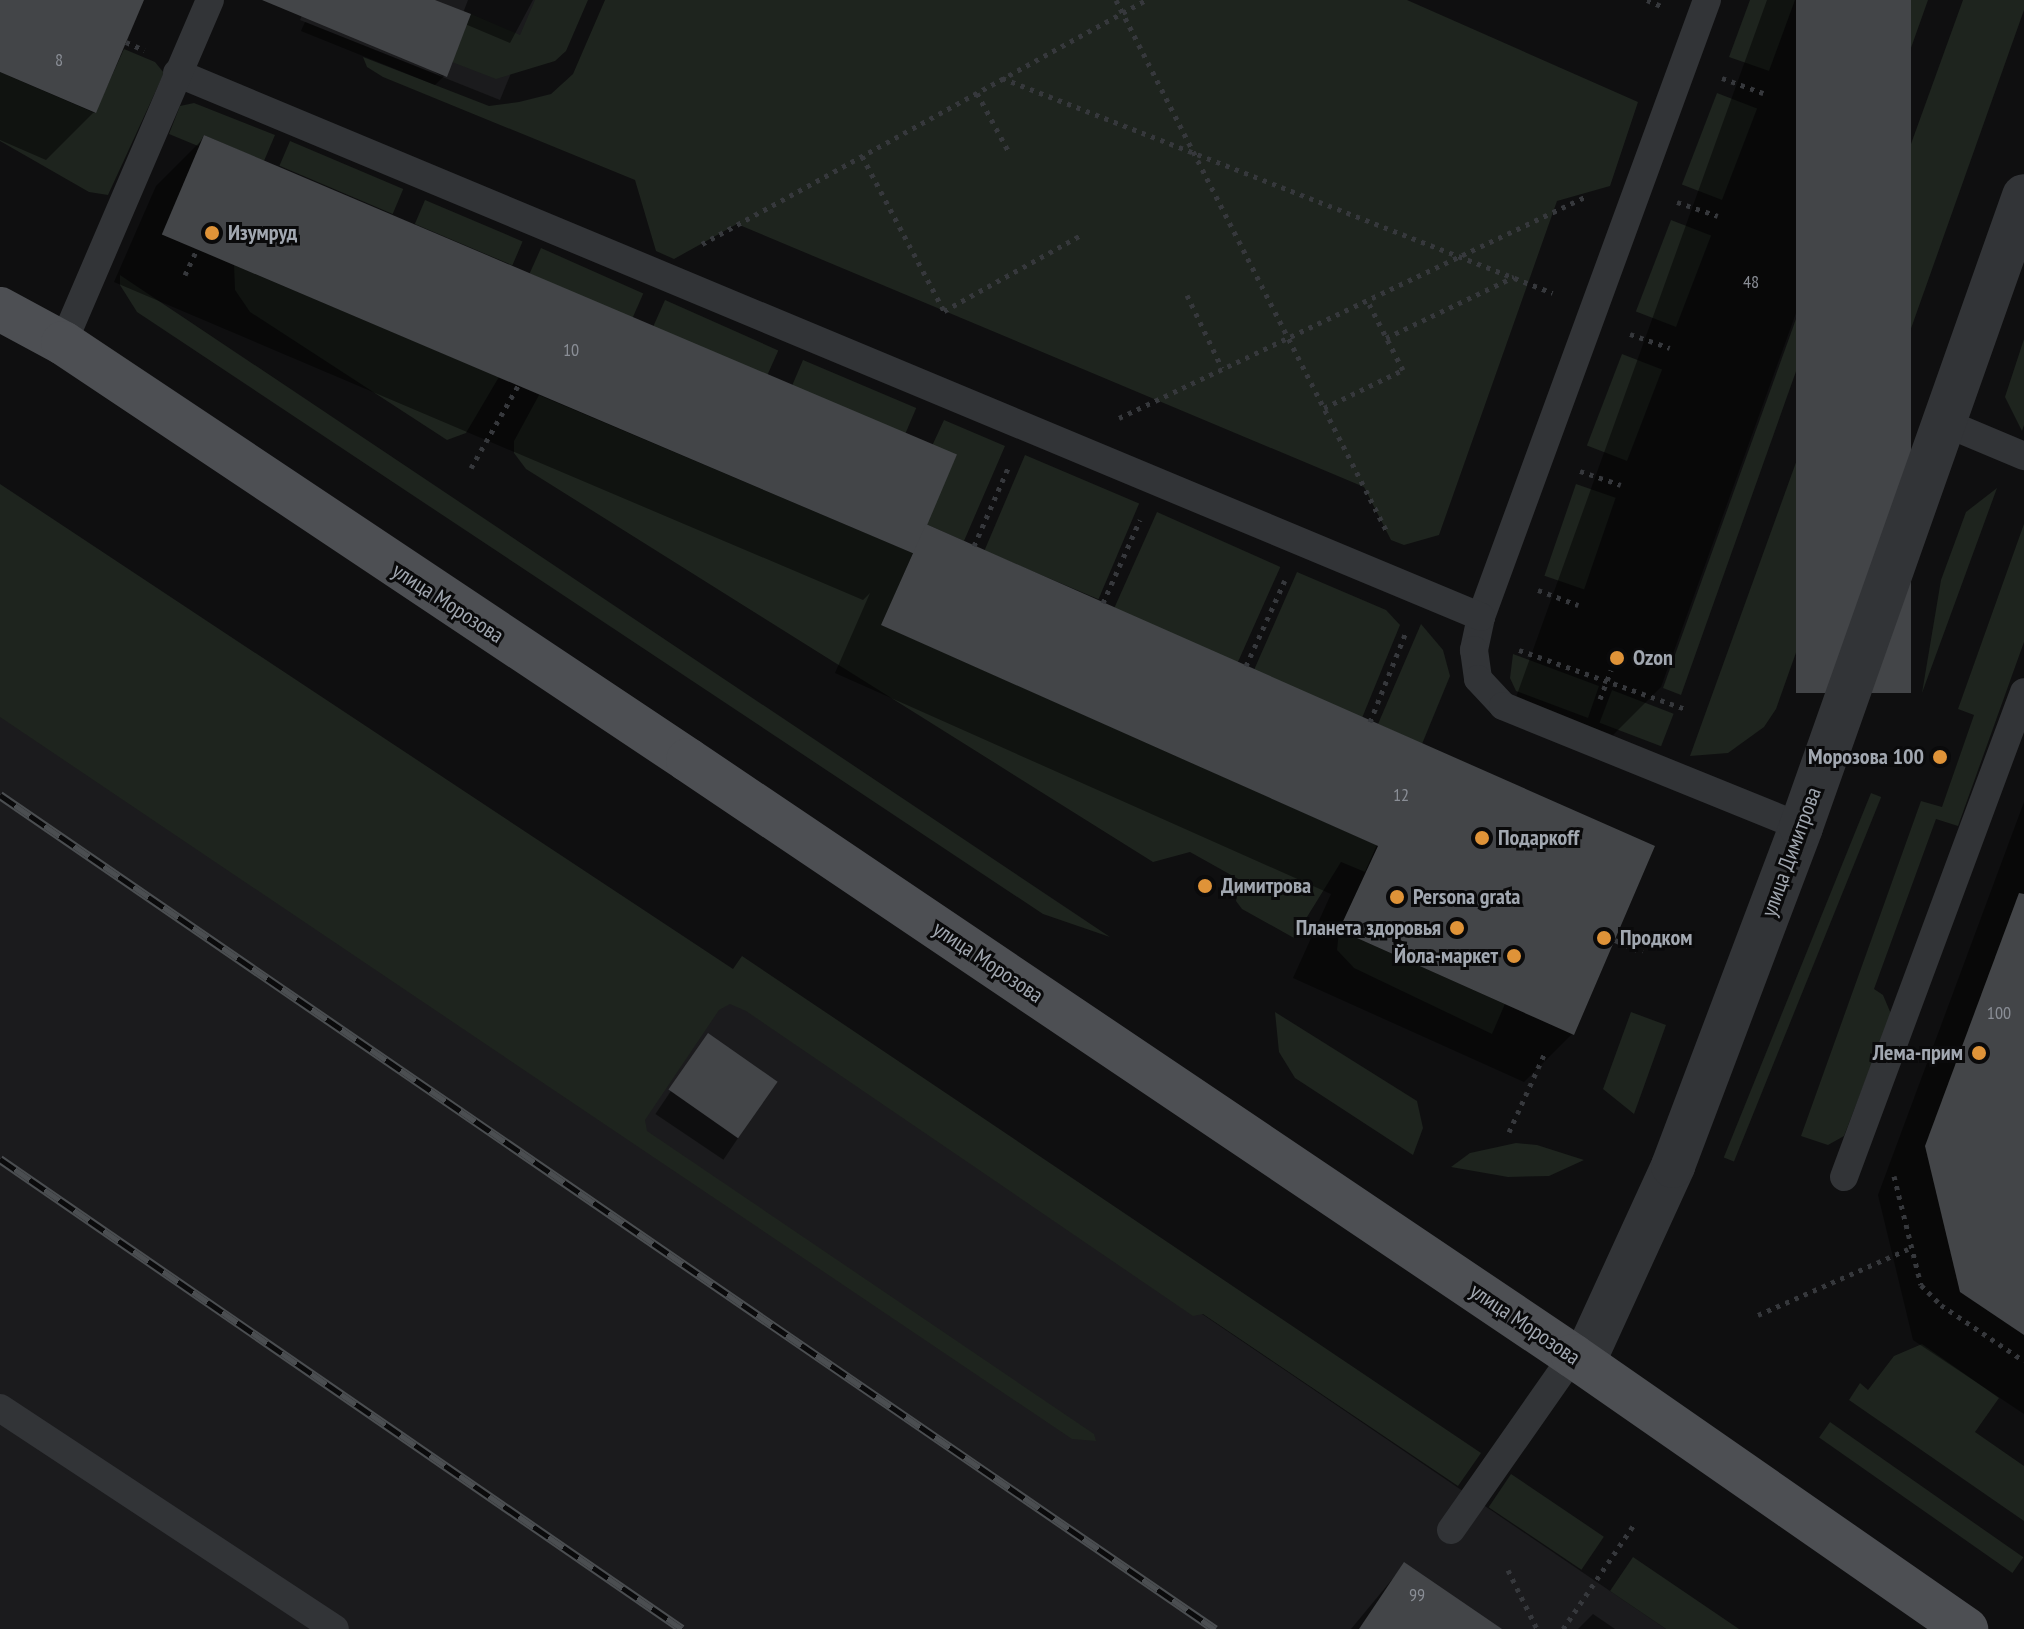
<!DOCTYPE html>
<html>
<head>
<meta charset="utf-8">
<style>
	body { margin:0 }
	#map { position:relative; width:2024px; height:1629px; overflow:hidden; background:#0f0f10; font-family:"PT Sans Narrow",sans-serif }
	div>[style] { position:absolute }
	.built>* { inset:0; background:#1b1b1d }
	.green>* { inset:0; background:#1e241e; transform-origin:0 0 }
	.shadow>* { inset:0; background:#0007; transform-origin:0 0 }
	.building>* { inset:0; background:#434548; transform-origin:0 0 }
	.path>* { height:5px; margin-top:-2.5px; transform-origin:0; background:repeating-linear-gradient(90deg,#36383c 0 4px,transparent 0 10px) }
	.service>* { height:28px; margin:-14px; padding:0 14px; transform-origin:14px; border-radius:14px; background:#323437 }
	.tertiary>* { height:44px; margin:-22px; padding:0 22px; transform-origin:22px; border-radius:22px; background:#323437 }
	.primary>* { height:44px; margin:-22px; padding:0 22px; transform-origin:22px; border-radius:22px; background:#4d4f53 }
	.rail>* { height:9px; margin-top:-4.5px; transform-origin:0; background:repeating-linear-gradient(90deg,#0a0a0b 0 18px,#4b4e51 0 36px); box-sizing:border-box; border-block:2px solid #4b4e51 }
	.dots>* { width:22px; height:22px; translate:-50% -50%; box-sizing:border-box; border:4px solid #0a0a0b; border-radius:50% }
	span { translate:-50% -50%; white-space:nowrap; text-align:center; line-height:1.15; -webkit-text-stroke:6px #0a0a0b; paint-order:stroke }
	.number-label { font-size:18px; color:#8a8e96 }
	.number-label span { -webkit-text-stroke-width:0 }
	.poi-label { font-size:22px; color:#a1a7b0; font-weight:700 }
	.left { translate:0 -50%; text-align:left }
	.right { translate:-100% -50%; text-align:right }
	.street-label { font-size:22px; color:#a1a7b0 }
</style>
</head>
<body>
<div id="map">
	<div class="built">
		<i style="clip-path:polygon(308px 0,541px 0,500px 100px,300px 20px)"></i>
		<i style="clip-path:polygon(0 705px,722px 988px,1666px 1629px,0 1629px)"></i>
	</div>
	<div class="green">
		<i style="clip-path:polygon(535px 0,588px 0,566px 51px,555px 61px,496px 79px,452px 62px,471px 14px,520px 35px)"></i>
		<i style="clip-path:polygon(605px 0,1407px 0,1638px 102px,1610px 186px,1557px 201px,1439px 535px,1404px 545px,1391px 540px,1364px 487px,737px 224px,674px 259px,656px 251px,635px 180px,383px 77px,367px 67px,363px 57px,489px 106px,519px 102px,551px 94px,573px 74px)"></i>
		<i style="clip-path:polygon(1750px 0,1795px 0,1769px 71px,1729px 57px)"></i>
		<i style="clip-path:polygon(1911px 0,1928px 0,1681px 695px,1663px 688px)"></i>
		<i style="clip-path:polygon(1963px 0,2024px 0,2024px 10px,1776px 709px,1764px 727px,1728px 753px,1690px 756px)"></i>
		<i style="clip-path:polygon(124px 49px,155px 62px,164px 73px,108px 195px,89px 192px,0 141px,0 72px,95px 113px)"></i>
		<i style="left:1717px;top:93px;width:43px;height:98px;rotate:21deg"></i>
		<i style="clip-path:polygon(194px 103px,275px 135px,264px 161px,204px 135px,198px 146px,169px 134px,180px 106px)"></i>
		<i style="left:290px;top:141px;width:123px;height:27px;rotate:23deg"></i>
		<i style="left:425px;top:200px;width:106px;height:26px;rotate:23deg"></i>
		<i style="left:1671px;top:220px;width:43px;height:98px;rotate:21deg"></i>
		<i style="left:541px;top:248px;width:112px;height:28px;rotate:24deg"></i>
		<i style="clip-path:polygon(234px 265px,499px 377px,466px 433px,447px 440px,250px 312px,235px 290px)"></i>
		<i style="clip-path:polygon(120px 275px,1110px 937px,1043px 914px,137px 312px,120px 285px)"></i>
		<i style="left:665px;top:300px;width:124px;height:29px;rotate:24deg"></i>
		<i style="clip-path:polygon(2024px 339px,2024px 425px,2022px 431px,2005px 397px)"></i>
		<i style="left:1622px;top:354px;width:43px;height:98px;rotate:21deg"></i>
		<i style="left:803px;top:360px;width:123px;height:28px;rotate:23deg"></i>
		<i style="clip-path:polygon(539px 395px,913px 553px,882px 625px,1377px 845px,1365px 872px,1341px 862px,1294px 938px,1242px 909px,1236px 901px,1240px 880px,1190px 852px,1153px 862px,526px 469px,514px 453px,514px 441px)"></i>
		<i style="clip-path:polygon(944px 420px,1005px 446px,964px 541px,926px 524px,956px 456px,932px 446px)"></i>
		<i style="left:1025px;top:455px;width:124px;height:104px;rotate:23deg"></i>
		<i style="clip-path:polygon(0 484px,733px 969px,742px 956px,1481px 1453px,1458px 1486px,1203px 1314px,1193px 1316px,746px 1011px,730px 1004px,719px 1010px,645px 1120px,647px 1131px,1094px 1434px,1096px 1441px,1072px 1439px,0 717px)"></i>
		<i style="left:1576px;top:484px;width:42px;height:97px;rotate:19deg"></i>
		<i style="clip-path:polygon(1997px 488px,1922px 693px,1941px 580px,1966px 512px)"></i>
		<i style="left:1157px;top:512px;width:135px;height:105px;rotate:24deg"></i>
		<i style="clip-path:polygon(2024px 524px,2024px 642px,1958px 826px,1936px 819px,1874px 989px,1883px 995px,1891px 1014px,1844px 1136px,1828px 1145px,1801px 1136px,1921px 801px,1942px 807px,1974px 715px,1958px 709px)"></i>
		<i style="clip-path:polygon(1297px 572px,1386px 610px,1400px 625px,1362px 718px,1254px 670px)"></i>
		<i style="clip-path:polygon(1421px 624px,1443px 650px,1450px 676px,1422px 744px,1378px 724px)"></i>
		<i style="clip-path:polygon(1513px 654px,1599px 686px,1588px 718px,1516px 691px,1510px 678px)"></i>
		<i style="left:1612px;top:690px;width:66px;height:35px;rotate:21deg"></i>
		<i style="left:1871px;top:793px;width:11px;height:393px;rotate:22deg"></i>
		<i style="clip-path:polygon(1339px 930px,1505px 1004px,1492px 1034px,1354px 968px,1337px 950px)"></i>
		<i style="clip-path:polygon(1275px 1012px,1417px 1101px,1423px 1128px,1413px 1155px,1295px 1078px,1279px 1052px)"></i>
		<i style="clip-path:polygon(1631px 1012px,1666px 1025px,1634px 1114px,1603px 1089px)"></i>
		<i style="clip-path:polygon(1516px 1143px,1537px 1145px,1584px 1160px,1549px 1176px,1508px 1177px,1451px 1167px,1470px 1153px)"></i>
		<i style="clip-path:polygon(1922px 1344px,1999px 1398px,1975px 1432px,2024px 1466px,2024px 1521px,1849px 1400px,1860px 1383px,1868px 1390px,1894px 1356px)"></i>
		<i style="left:1830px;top:1422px;width:236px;height:19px;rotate:35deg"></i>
		<i style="left:1511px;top:1474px;width:112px;height:40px;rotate:34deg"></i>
		<i style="clip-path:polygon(1633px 1557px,1739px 1629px,1666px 1629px,1610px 1591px)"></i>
	</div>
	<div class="shadow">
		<i style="clip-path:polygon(0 0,142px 0,94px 112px,46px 160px,0 140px)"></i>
		<i style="clip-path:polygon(313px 0,429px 0,463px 13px,468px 0,533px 0,510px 43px,465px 24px,445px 75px,435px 85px,301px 31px,305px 22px,443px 77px)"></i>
		<i style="clip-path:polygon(1767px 0,1909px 0,1661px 687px,1613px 735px,1515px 700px)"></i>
		<i style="clip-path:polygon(204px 138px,920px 533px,926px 527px,1653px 847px,1572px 1034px,1524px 1082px,1293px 978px,1331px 894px,835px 673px,870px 593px,863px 600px,114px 282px,156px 186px)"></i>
		<i style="clip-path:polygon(2024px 802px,2024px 1414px,1913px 1340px,1878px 1195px)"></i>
		<i style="left:708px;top:1036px;width:82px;height:94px;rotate:34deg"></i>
		<i style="clip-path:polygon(1404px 1565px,1499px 1629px,1351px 1629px)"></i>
		<i style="clip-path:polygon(1593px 1614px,1615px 1629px,1578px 1629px)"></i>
	</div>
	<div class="building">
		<i style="clip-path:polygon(0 0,144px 0,96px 113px,0 72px)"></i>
		<i style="clip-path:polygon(262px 0,435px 0,471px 14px,447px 77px)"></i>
		<i style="left:1796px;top:0;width:115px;height:693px"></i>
		<i style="left:204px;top:135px;width:818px;height:108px;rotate:23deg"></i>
		<i style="clip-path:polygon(926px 524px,1655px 846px,1574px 1035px,1339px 930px,1378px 846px,881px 625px)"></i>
		<i style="clip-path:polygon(2019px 893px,2024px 894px,2024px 1335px,1960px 1292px,1925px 1146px)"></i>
		<i style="left:708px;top:1033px;width:85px;height:69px;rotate:35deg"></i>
		<i style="clip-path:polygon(1404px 1562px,1502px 1629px,1359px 1629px)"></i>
	</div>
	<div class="path">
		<i style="left:1116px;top:0;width:595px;rotate:63deg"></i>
		<i style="left:1647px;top:0;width:15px;rotate:23deg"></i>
		<i style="left:126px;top:42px;width:20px;rotate:24deg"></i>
		<i style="left:1002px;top:78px;width:591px;rotate:21.32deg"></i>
		<i style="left:1722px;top:78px;width:44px;rotate:20.1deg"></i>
		<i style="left:977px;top:93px;width:69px;rotate:61.6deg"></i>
		<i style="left:862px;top:156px;width:175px;rotate:62.1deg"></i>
		<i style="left:944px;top:311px;width:157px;rotate:-29deg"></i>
		<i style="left:1677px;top:202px;width:43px;rotate:18.9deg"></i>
		<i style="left:702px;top:244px;width:507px;rotate:-28.79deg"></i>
		<i style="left:185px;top:275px;width:29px;rotate:-65deg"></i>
		<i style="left:1187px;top:295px;width:81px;rotate:64.4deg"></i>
		<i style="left:1630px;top:334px;width:42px;rotate:19.3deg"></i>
		<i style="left:1386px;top:338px;width:142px;rotate:-25.5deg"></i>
		<i style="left:1324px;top:408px;width:88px;rotate:-25.7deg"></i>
		<i style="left:1403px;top:370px;width:79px;rotate:-117.2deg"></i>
		<i style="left:1119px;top:418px;width:518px;rotate:-25.38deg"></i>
		<i style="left:471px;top:468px;width:95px;rotate:-60.2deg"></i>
		<i style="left:1580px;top:471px;width:43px;rotate:18.9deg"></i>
		<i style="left:974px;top:546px;width:87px;rotate:-66.4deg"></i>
		<i style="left:1538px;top:590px;width:43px;rotate:20.6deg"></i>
		<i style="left:1103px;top:603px;width:91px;rotate:-66deg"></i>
		<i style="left:1519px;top:650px;width:179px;rotate:19.5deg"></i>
		<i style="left:1246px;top:666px;width:94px;rotate:-65.6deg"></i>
		<i style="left:1600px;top:699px;width:31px;rotate:-69deg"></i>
		<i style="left:1370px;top:722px;width:97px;rotate:-68.2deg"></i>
		<i style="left:1615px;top:940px;width:30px;rotate:24deg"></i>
		<i style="left:1509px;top:1132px;width:85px;rotate:-65.6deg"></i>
		<i style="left:1894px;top:1176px;width:112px;rotate:76.1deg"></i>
		<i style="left:1921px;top:1285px;width:28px;rotate:45deg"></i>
		<i style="left:1941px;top:1305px;width:100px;rotate:34deg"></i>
		<i style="left:1758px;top:1315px;width:164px;rotate:-23.7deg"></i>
		<i style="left:1508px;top:1570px;width:66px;rotate:63.8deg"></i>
		<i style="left:1563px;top:1629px;width:125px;rotate:-55.8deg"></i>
	</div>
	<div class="service">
		<i style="left:1707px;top:0;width:657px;rotate:110.12deg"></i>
		<i style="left:1481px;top:617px;width:34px;rotate:102deg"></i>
		<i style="left:1474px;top:650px;width:29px;rotate:82deg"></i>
		<i style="left:1478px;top:679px;width:37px;rotate:47deg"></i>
		<i style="left:1503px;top:706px;width:322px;rotate:22.1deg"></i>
		<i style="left:177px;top:73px;width:1413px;rotate:22.64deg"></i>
		<i style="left:63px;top:343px;width:373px;rotate:-66.8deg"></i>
		<i style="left:1943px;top:422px;width:88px;rotate:22.8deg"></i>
		<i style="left:1844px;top:1177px;width:517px;rotate:-69.64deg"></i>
		<i style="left:0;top:1408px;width:401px;rotate:33.4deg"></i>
		<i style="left:1451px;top:1530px;width:213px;rotate:-55deg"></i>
	</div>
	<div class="tertiary">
		<i style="left:1583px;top:1363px;width:217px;rotate:-65.4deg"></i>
		<i style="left:1673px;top:1166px;width:362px;rotate:-69.3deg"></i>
		<i style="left:1801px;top:827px;width:669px;rotate:-70.54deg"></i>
	</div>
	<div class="primary">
		<i style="left:0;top:309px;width:72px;rotate:28.4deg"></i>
		<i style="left:63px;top:343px;width:751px;rotate:33.71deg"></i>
		<i style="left:688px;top:760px;width:1067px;rotate:33.96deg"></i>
		<i style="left:1573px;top:1356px;width:479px;rotate:34.8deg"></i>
	</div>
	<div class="rail">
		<i style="left:0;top:795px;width:1474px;rotate:34.47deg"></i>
		<i style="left:0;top:1159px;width:828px;rotate:34.57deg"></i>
	</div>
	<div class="dots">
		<i style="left:212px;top:233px;background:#df9338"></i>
		<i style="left:1617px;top:658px;background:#df9338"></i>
		<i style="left:1940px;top:757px;background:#df9338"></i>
		<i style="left:1482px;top:838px;background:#df9338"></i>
		<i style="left:1205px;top:886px;background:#df9338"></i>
		<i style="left:1397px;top:897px;background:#df9338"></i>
		<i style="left:1457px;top:928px;background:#df9338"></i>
		<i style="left:1604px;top:938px;background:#df9338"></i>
		<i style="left:1514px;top:956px;background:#df9338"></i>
		<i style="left:1979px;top:1053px;background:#df9338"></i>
	</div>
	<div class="number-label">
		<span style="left:59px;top:60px">8</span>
		<span style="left:1751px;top:282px">48</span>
		<span style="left:571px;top:350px">10</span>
		<span style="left:1401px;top:795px">12</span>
		<span style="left:1999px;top:1013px">100</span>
		<span style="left:1417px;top:1595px">99</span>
	</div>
	<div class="poi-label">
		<span class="left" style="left:228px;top:233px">Изумруд</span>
		<span class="left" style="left:1633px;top:658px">Ozon</span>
		<span class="right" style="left:1924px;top:757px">Морозова 100</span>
		<span class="left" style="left:1498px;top:838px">Подаркоff</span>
		<span class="left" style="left:1221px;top:886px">Димитрова</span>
		<span class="left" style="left:1413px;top:897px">Persona grata</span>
		<span class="right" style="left:1441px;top:928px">Планета здоровья</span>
		<span class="left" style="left:1620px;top:938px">Продком</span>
		<span class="right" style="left:1498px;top:956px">Йола-маркет</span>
		<span class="right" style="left:1963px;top:1053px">Лема-прим</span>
	</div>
	<div class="street-label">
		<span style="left:448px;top:603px;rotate:33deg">улица Морозова</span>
		<span style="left:1791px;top:852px;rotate:-70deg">улица Димитрова</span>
		<span style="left:988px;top:962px;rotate:34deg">улица Морозова</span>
		<span style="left:1525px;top:1324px;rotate:34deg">улица Морозова</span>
	</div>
</div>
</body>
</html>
